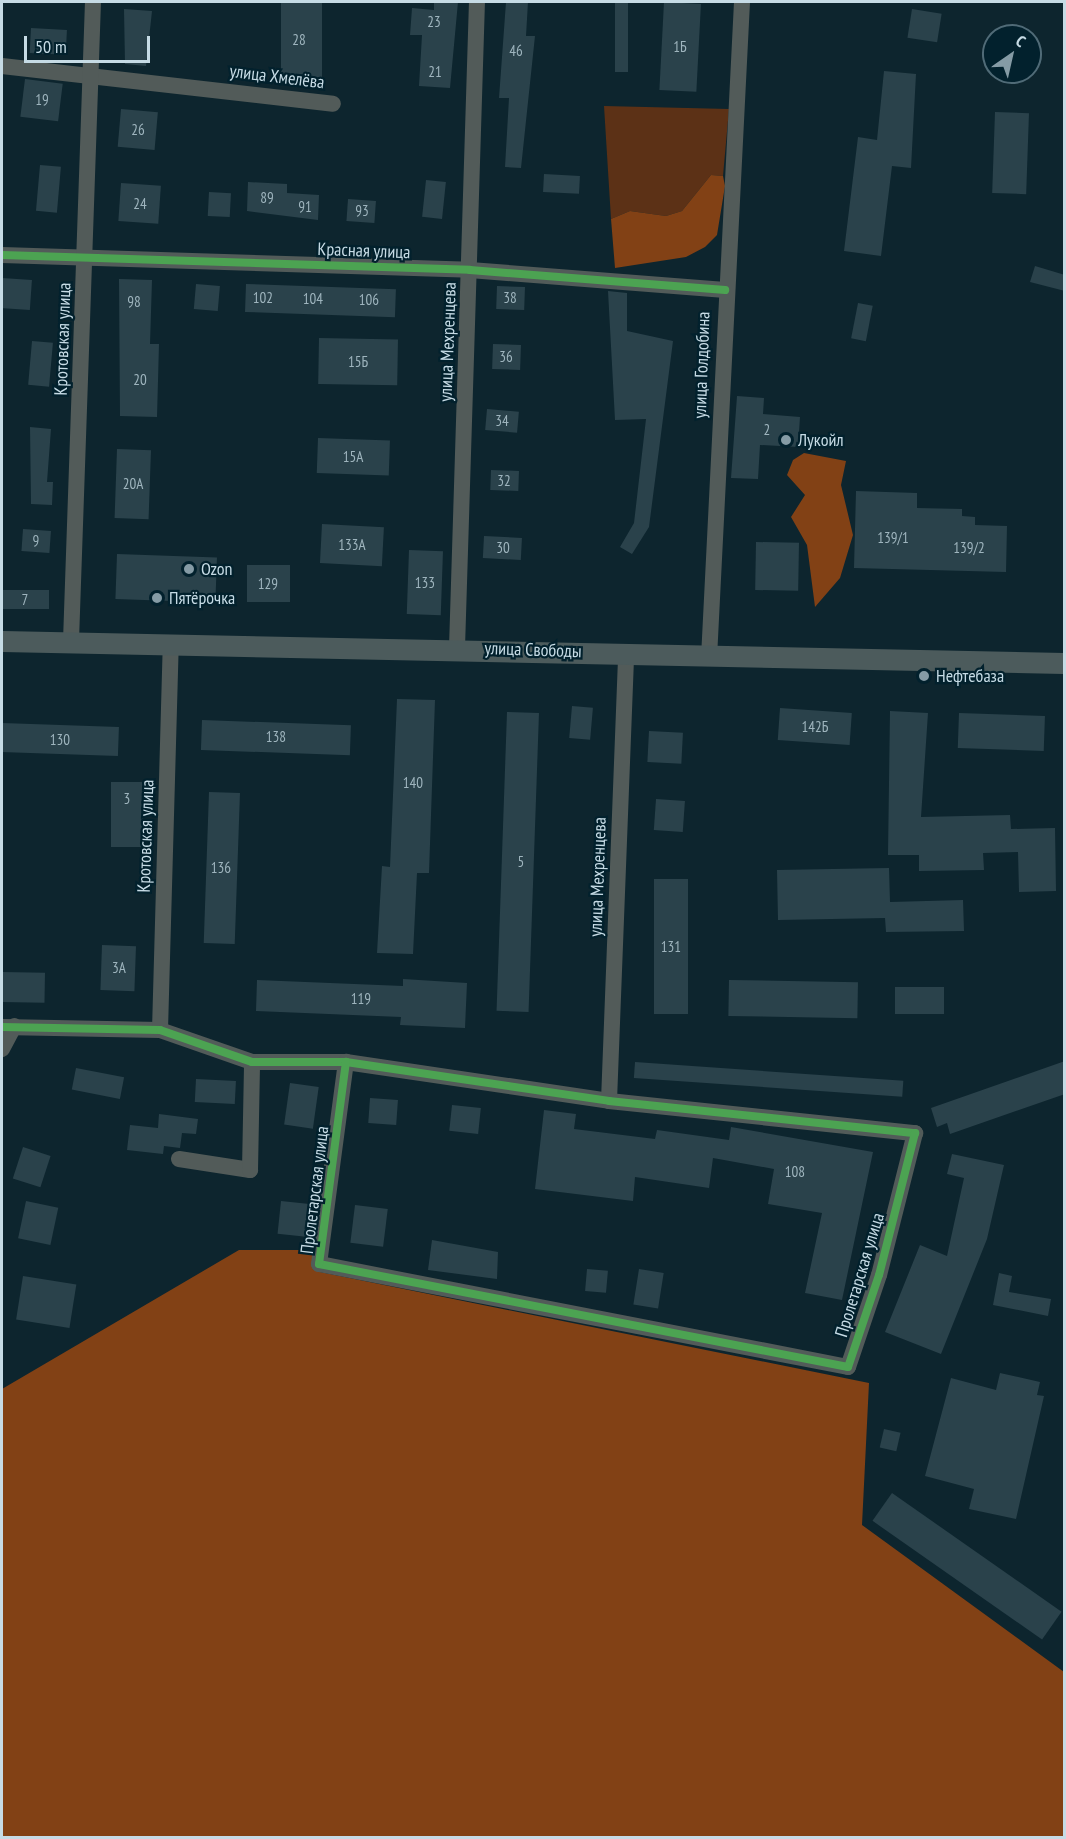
<!DOCTYPE html>
<html>
<head>
<meta charset="utf-8">
<style>
	body { margin:0 }
	#map { position:relative; width:1066px; height:1839px; overflow:hidden; background:#0d252e; font-family:"PT Sans Narrow",sans-serif }
	div>[style] { position:absolute }
	.green>* { inset:0; background:#5c3116 }
	.forest>* { inset:0; background:#824115 }
	.building>* { inset:0; background:#2a424b; transform-origin:0 0 }
	.minor>* { height:16px; margin:-8px; padding:0 8px; transform-origin:8px; border-radius:8px; background:#525b59 }
	.major>* { height:21px; margin:-10.5px; padding:0 10.5px; transform-origin:10.5px; border-radius:10.5px; background:#4c5b5c }
	.cycleway>* { height:8px; margin:-4px; padding:0 4px; transform-origin:4px; border-radius:4px; background:#4ca352 }
	.dots>* { width:16px; height:16px; translate:-50% -50%; box-sizing:border-box; border:3px solid #02212d; border-radius:50% }
	span { translate:-50% -50%; white-space:nowrap; text-align:center; line-height:1.15; -webkit-text-stroke:4.5px #02212d; paint-order:stroke }
	.number-label { font-size:15px; color:#9fb5be }
	.number-label span { -webkit-text-stroke-width:0 }
	.street-label { font-size:18px; color:#c6dbe5 }
	.poi-label { font-size:18px; color:#c6dbe5 }
	.left { translate:0 -50%; text-align:left }
	.frame { position:absolute; inset:0; border:3px solid #c6dbe5; pointer-events:none }
	.north { position:absolute; left:982px; top:24px; width:60px; height:60px; box-sizing:border-box; background:#02212d; border:2px solid #506b77; border-radius:50%; rotate:34deg; font-size:16px; font-weight:700; line-height:24px; text-align:center; color:#c6dbe5 }
	.north::after { content:''; display:block; margin:auto; width:21px; height:27px; background:#859ba5; clip-path:polygon(50% 0,100% 100%,50% 72%,0 100%) }
	.scale { position:absolute; left:24px; top:36px; width:126px; height:27px; box-sizing:border-box; border:3px solid #c6dbe5; border-top:0; padding-left:8px; font-size:18px; line-height:21px; white-space:nowrap; color:#c6dbe5; -webkit-text-stroke:4px #02212d; paint-order:stroke }
</style>
</head>
<body>
<div id="map">
	<div class="green">
		<i style="clip-path:polygon(604px 106px,729px 109px,723px 176px,711px 175px,682px 211px,666px 216px,630px 211px,611px 219px)"></i>
	</div>
	<div class="forest">
		<i style="clip-path:polygon(711px 175px,723px 176px,725px 186px,717px 235px,705px 247px,686px 257px,615px 268px,611px 219px,630px 211px,666px 216px,682px 211px)"></i>
		<i style="clip-path:polygon(804px 453px,846px 461px,841px 485px,853px 535px,840px 578px,815px 607px,807px 545px,791px 517px,805px 495px,787px 475px,793px 460px)"></i>
		<i style="clip-path:polygon(239px 1250px,313px 1250px,320px 1272px,869px 1383px,862px 1525px,1064px 1672px,1064px 1837px,2px 1837px,2px 1389px)"></i>
	</div>
	<div class="building">
		<i style="left:281px;top:2px;width:41px;height:77px"></i>
		<i style="clip-path:polygon(434px 2px,458px 2px,450px 88px,419px 86px,422px 35px,410px 35px,412px 8px,434px 10px)"></i>
		<i style="clip-path:polygon(506px 2px,528px 2px,526px 36px,535px 36px,521px 168px,505px 167px,509px 98px,499px 98px)"></i>
		<i style="left:615px;top:2px;width:13px;height:70px"></i>
		<i style="left:664px;top:2px;width:37px;height:88px;rotate:3deg"></i>
		<i style="clip-path:polygon(124px 9px,152px 11px,146px 66px,125px 64px)"></i>
		<i style="left:912px;top:9px;width:30px;height:29px;rotate:9deg"></i>
		<i style="left:31px;top:28px;width:36px;height:25px;rotate:3deg"></i>
		<i style="clip-path:polygon(884px 71px,916px 74px,911px 168px,892px 166px,881px 256px,844px 251px,858px 137px,877px 140px)"></i>
		<i style="left:25px;top:79px;width:38px;height:38px;rotate:7deg"></i>
		<i style="left:121px;top:109px;width:37px;height:38px;rotate:5deg"></i>
		<i style="left:995px;top:112px;width:34px;height:81px;rotate:2deg"></i>
		<i style="left:40px;top:165px;width:21px;height:46px;rotate:5deg"></i>
		<i style="left:544px;top:174px;width:36px;height:18px;rotate:3deg"></i>
		<i style="left:426px;top:180px;width:20px;height:37px;rotate:6deg"></i>
		<i style="clip-path:polygon(248px 182px,287px 184px,287px 193px,319px 195px,318px 220px,247px 211px)"></i>
		<i style="left:121px;top:183px;width:40px;height:38px;rotate:4deg"></i>
		<i style="left:209px;top:192px;width:22px;height:24px;rotate:3deg"></i>
		<i style="left:348px;top:199px;width:28px;height:22px;rotate:4deg"></i>
		<i style="clip-path:polygon(1035px 266px,1065px 275px,1065px 291px,1030px 282px)"></i>
		<i style="left:2px;top:278px;width:30px;height:30px;rotate:4deg"></i>
		<i style="clip-path:polygon(119px 279px,152px 280px,150px 344px,159px 344px,157px 417px,120px 416px)"></i>
		<i style="left:196px;top:284px;width:24px;height:25px;rotate:5deg"></i>
		<i style="left:246px;top:284px;width:150px;height:28px;rotate:2deg"></i>
		<i style="left:497px;top:286px;width:28px;height:23px;rotate:2deg"></i>
		<i style="clip-path:polygon(608px 291px,627px 293px,627px 331px,673px 341px,649px 527px,632px 554px,620px 547px,634px 523px,646px 419px,615px 420px)"></i>
		<i style="left:858px;top:303px;width:15px;height:36px;rotate:11deg"></i>
		<i style="left:319px;top:338px;width:79px;height:46px;rotate:1deg"></i>
		<i style="left:32px;top:341px;width:21px;height:44px;rotate:5deg"></i>
		<i style="left:493px;top:344px;width:28px;height:25px;rotate:2deg"></i>
		<i style="clip-path:polygon(737px 396px,764px 398px,763px 414px,800px 417px,798px 447px,760px 445px,758px 479px,731px 478px)"></i>
		<i style="left:487px;top:409px;width:32px;height:21px;rotate:5deg"></i>
		<i style="clip-path:polygon(30px 427px,51px 429px,47px 482px,53px 482px,52px 505px,31px 504px)"></i>
		<i style="left:318px;top:438px;width:72px;height:35px;rotate:2deg"></i>
		<i style="left:117px;top:449px;width:34px;height:69px;rotate:2deg"></i>
		<i style="left:491px;top:470px;width:28px;height:20px;rotate:2deg"></i>
		<i style="clip-path:polygon(856px 491px,917px 493px,917px 508px,962px 509px,962px 516px,975px 517px,975px 525px,1007px 526px,1006px 572px,854px 568px)"></i>
		<i style="left:322px;top:524px;width:62px;height:39px;rotate:3deg"></i>
		<i style="left:23px;top:529px;width:28px;height:22px;rotate:4deg"></i>
		<i style="left:484px;top:536px;width:38px;height:22px;rotate:3deg"></i>
		<i style="left:756px;top:542px;width:43px;height:48px;rotate:1deg"></i>
		<i style="left:409px;top:550px;width:34px;height:64px;rotate:2deg"></i>
		<i style="left:117px;top:554px;width:100px;height:45px;rotate:2deg"></i>
		<i style="left:247px;top:565px;width:43px;height:37px"></i>
		<i style="left:2px;top:590px;width:47px;height:19px"></i>
		<i style="clip-path:polygon(397px 699px,435px 700px,429px 873px,417px 873px,413px 954px,377px 953px,382px 866px,390px 867px)"></i>
		<i style="left:572px;top:706px;width:21px;height:32px;rotate:5deg"></i>
		<i style="left:780px;top:708px;width:72px;height:32px;rotate:4deg"></i>
		<i style="clip-path:polygon(890px 711px,928px 713px,921px 817px,1010px 815px,1011px 829px,1055px 828px,1056px 891px,1019px 892px,1018px 852px,983px 853px,984px 870px,919px 871px,919px 855px,888px 855px)"></i>
		<i style="left:507px;top:712px;width:32px;height:299px;rotate:2deg"></i>
		<i style="left:959px;top:713px;width:86px;height:35px;rotate:2deg"></i>
		<i style="left:202px;top:720px;width:149px;height:30px;rotate:2deg"></i>
		<i style="left:2px;top:723px;width:117px;height:29px;rotate:2deg"></i>
		<i style="left:649px;top:731px;width:34px;height:31px;rotate:3deg"></i>
		<i style="left:111px;top:782px;width:32px;height:65px"></i>
		<i style="left:209px;top:792px;width:31px;height:151px;rotate:2deg"></i>
		<i style="left:656px;top:799px;width:29px;height:31px;rotate:4deg"></i>
		<i style="clip-path:polygon(889px 868px,890px 902px,963px 900px,964px 931px,886px 932px,885px 918px,778px 920px,777px 870px)"></i>
		<i style="left:654px;top:879px;width:34px;height:135px"></i>
		<i style="left:102px;top:945px;width:34px;height:45px;rotate:2deg"></i>
		<i style="left:2px;top:972px;width:43px;height:30px;rotate:1deg"></i>
		<i style="clip-path:polygon(403px 979px,467px 983px,465px 1028px,400px 1025px,401px 1017px,256px 1011px,257px 980px,403px 986px)"></i>
		<i style="left:729px;top:980px;width:129px;height:36px;rotate:1deg"></i>
		<i style="left:895px;top:987px;width:49px;height:27px"></i>
		<i style="clip-path:polygon(1065px 1061px,1065px 1094px,950px 1134px,947px 1123px,937px 1127px,931px 1108px)"></i>
		<i style="left:635px;top:1062px;width:269px;height:16px;rotate:4deg"></i>
		<i style="left:76px;top:1068px;width:49px;height:22px;rotate:11deg"></i>
		<i style="left:196px;top:1079px;width:40px;height:23px;rotate:3deg"></i>
		<i style="left:290px;top:1083px;width:29px;height:42px;rotate:8deg"></i>
		<i style="left:370px;top:1098px;width:28px;height:25px;rotate:4deg"></i>
		<i style="left:452px;top:1105px;width:29px;height:26px;rotate:6deg"></i>
		<i style="clip-path:polygon(544px 1110px,576px 1114px,574px 1129px,655px 1139px,657px 1130px,729px 1140px,731px 1127px,873px 1152px,842px 1300px,805px 1293px,822px 1213px,768px 1204px,774px 1169px,713px 1158px,709px 1188px,635px 1177px,633px 1201px,535px 1189px)"></i>
		<i style="clip-path:polygon(159px 1114px,198px 1119px,196px 1134px,182px 1133px,180px 1148px,164px 1146px,163px 1154px,127px 1150px,130px 1125px,158px 1128px)"></i>
		<i style="left:23px;top:1147px;width:29px;height:33px;rotate:18deg"></i>
		<i style="clip-path:polygon(952px 1154px,1004px 1165px,987px 1239px,941px 1354px,885px 1332px,920px 1245px,947px 1256px,964px 1178px,947px 1174px)"></i>
		<i style="left:26px;top:1201px;width:33px;height:38px;rotate:12deg"></i>
		<i style="left:281px;top:1201px;width:31px;height:33px;rotate:6deg"></i>
		<i style="left:355px;top:1205px;width:33px;height:38px;rotate:7deg"></i>
		<i style="clip-path:polygon(432px 1240px,498px 1252px,497px 1279px,428px 1270px)"></i>
		<i style="left:587px;top:1269px;width:21px;height:22px;rotate:5deg"></i>
		<i style="left:639px;top:1269px;width:25px;height:36px;rotate:9deg"></i>
		<i style="clip-path:polygon(999px 1273px,1012px 1276px,1009px 1292px,1051px 1299px,1048px 1316px,993px 1305px)"></i>
		<i style="left:23px;top:1276px;width:54px;height:44px;rotate:9deg"></i>
		<i style="clip-path:polygon(1000px 1373px,1040px 1382px,1037px 1395px,1044px 1396px,1016px 1519px,969px 1509px,974px 1489px,925px 1476px,951px 1378px,996px 1390px)"></i>
		<i style="left:884px;top:1429px;width:17px;height:19px;rotate:13deg"></i>
		<i style="left:892px;top:1493px;width:207px;height:34px;rotate:35deg"></i>
	</div>
	<div class="minor">
		<i style="left:2px;top:66px;width:333px;rotate:6.5deg"></i>
		<i style="left:2px;top:255px;width:468px;rotate:1.8deg"></i>
		<i style="left:470px;top:270px;width:256px;rotate:4.5deg"></i>
		<i style="left:71px;top:641px;width:639px;rotate:-88.03deg"></i>
		<i style="left:457px;top:648px;width:646px;rotate:-88.23deg"></i>
		<i style="left:709px;top:658px;width:657px;rotate:-87.12deg"></i>
		<i style="left:2px;top:1027px;width:158px;rotate:1.1deg"></i>
		<i style="left:160px;top:1030px;width:97px;rotate:19.2deg"></i>
		<i style="left:252px;top:1062px;width:94px"></i>
		<i style="left:346px;top:1062px;width:266px;rotate:8.4deg"></i>
		<i style="left:609px;top:1101px;width:308px;rotate:6deg"></i>
		<i style="left:915px;top:1133px;width:146px;rotate:104.2deg"></i>
		<i style="left:879px;top:1275px;width:97px;rotate:108.6deg"></i>
		<i style="left:848px;top:1367px;width:539px;rotate:-168.98deg"></i>
		<i style="left:319px;top:1264px;width:204px;rotate:-82.4deg"></i>
		<i style="left:160px;top:1030px;width:387px;rotate:-88.4deg"></i>
		<i style="left:2px;top:1049px;width:26px;rotate:-62deg"></i>
		<i style="left:609px;top:1101px;width:448px;rotate:-87.8deg"></i>
		<i style="left:179px;top:1159px;width:72px;rotate:8.8deg"></i>
		<i style="left:250px;top:1170px;width:108px;rotate:-88.9deg"></i>
	</div>
	<div class="major">
		<i style="left:2px;top:641px;width:1062px;rotate:1.19deg"></i>
	</div>
	<div class="cycleway">
		<i style="left:2px;top:255px;width:468px;rotate:1.8deg"></i>
		<i style="left:470px;top:270px;width:256px;rotate:4.5deg"></i>
		<i style="left:2px;top:1027px;width:158px;rotate:1.1deg"></i>
		<i style="left:160px;top:1030px;width:97px;rotate:19.2deg"></i>
		<i style="left:252px;top:1062px;width:94px"></i>
		<i style="left:346px;top:1062px;width:266px;rotate:8.4deg"></i>
		<i style="left:609px;top:1101px;width:308px;rotate:6deg"></i>
		<i style="left:915px;top:1133px;width:146px;rotate:104.2deg"></i>
		<i style="left:879px;top:1275px;width:97px;rotate:108.6deg"></i>
		<i style="left:848px;top:1367px;width:539px;rotate:-168.98deg"></i>
		<i style="left:319px;top:1264px;width:204px;rotate:-82.4deg"></i>
	</div>
	<div class="dots">
		<i style="left:786px;top:440px;background:#859ba5"></i>
		<i style="left:189px;top:569px;background:#859ba5"></i>
		<i style="left:157px;top:598px;background:#859ba5"></i>
		<i style="left:924px;top:676px;background:#859ba5"></i>
	</div>
	<div class="number-label">
		<span style="left:434px;top:22px">23</span>
		<span style="left:299px;top:40px">28</span>
		<span style="left:680px;top:47px">1Б</span>
		<span style="left:516px;top:51px">46</span>
		<span style="left:435px;top:72px">21</span>
		<span style="left:42px;top:100px">19</span>
		<span style="left:138px;top:130px">26</span>
		<span style="left:267px;top:198px">89</span>
		<span style="left:140px;top:204px">24</span>
		<span style="left:305px;top:207px">91</span>
		<span style="left:362px;top:211px">93</span>
		<span style="left:263px;top:298px">102</span>
		<span style="left:510px;top:298px">38</span>
		<span style="left:313px;top:299px">104</span>
		<span style="left:369px;top:300px">106</span>
		<span style="left:134px;top:302px">98</span>
		<span style="left:506px;top:357px">36</span>
		<span style="left:358px;top:362px">15Б</span>
		<span style="left:140px;top:380px">20</span>
		<span style="left:502px;top:421px">34</span>
		<span style="left:767px;top:430px">2</span>
		<span style="left:353px;top:457px">15А</span>
		<span style="left:504px;top:481px">32</span>
		<span style="left:133px;top:484px">20А</span>
		<span style="left:893px;top:538px">139/1</span>
		<span style="left:36px;top:541px">9</span>
		<span style="left:352px;top:545px">133А</span>
		<span style="left:503px;top:548px">30</span>
		<span style="left:969px;top:548px">139/2</span>
		<span style="left:425px;top:583px">133</span>
		<span style="left:268px;top:584px">129</span>
		<span style="left:25px;top:600px">7</span>
		<span style="left:815px;top:727px">142Б</span>
		<span style="left:276px;top:737px">138</span>
		<span style="left:60px;top:740px">130</span>
		<span style="left:413px;top:783px">140</span>
		<span style="left:127px;top:799px">3</span>
		<span style="left:521px;top:862px">5</span>
		<span style="left:221px;top:868px">136</span>
		<span style="left:671px;top:947px">131</span>
		<span style="left:119px;top:968px">3А</span>
		<span style="left:361px;top:999px">119</span>
		<span style="left:795px;top:1172px">108</span>
	</div>
	<div class="street-label">
		<span style="left:277px;top:77px;rotate:7deg">улица Хмелёва</span>
		<span style="left:364px;top:251px;rotate:2deg">Красная улица</span>
		<span style="left:63px;top:339px;rotate:-88deg">Кротовская улица</span>
		<span style="left:448px;top:342px;rotate:-88deg">улица Мехренцева</span>
		<span style="left:702px;top:365px;rotate:-88deg">улица Голдобина</span>
		<span style="left:533px;top:650px;rotate:2deg">улица Свободы</span>
		<span style="left:146px;top:836px;rotate:-88deg">Кротовская улица</span>
		<span style="left:598px;top:877px;rotate:-88deg">улица Мехренцева</span>
		<span style="left:315px;top:1190px;rotate:-83deg">Пролетарская улица</span>
		<span style="left:860px;top:1275px;rotate:-73deg">Пролетарская улица</span>
	</div>
	<div class="poi-label">
		<span class="left" style="left:798px;top:440px">Лукойл</span>
		<span class="left" style="left:201px;top:569px">Ozon</span>
		<span class="left" style="left:169px;top:598px">Пятёрочка</span>
		<span class="left" style="left:936px;top:676px">Нефтебаза</span>
	</div>
	<div class="frame"></div>
	<div class="north">С</div>
	<div class="scale">50 m</div>
</div>
</body>
</html>
